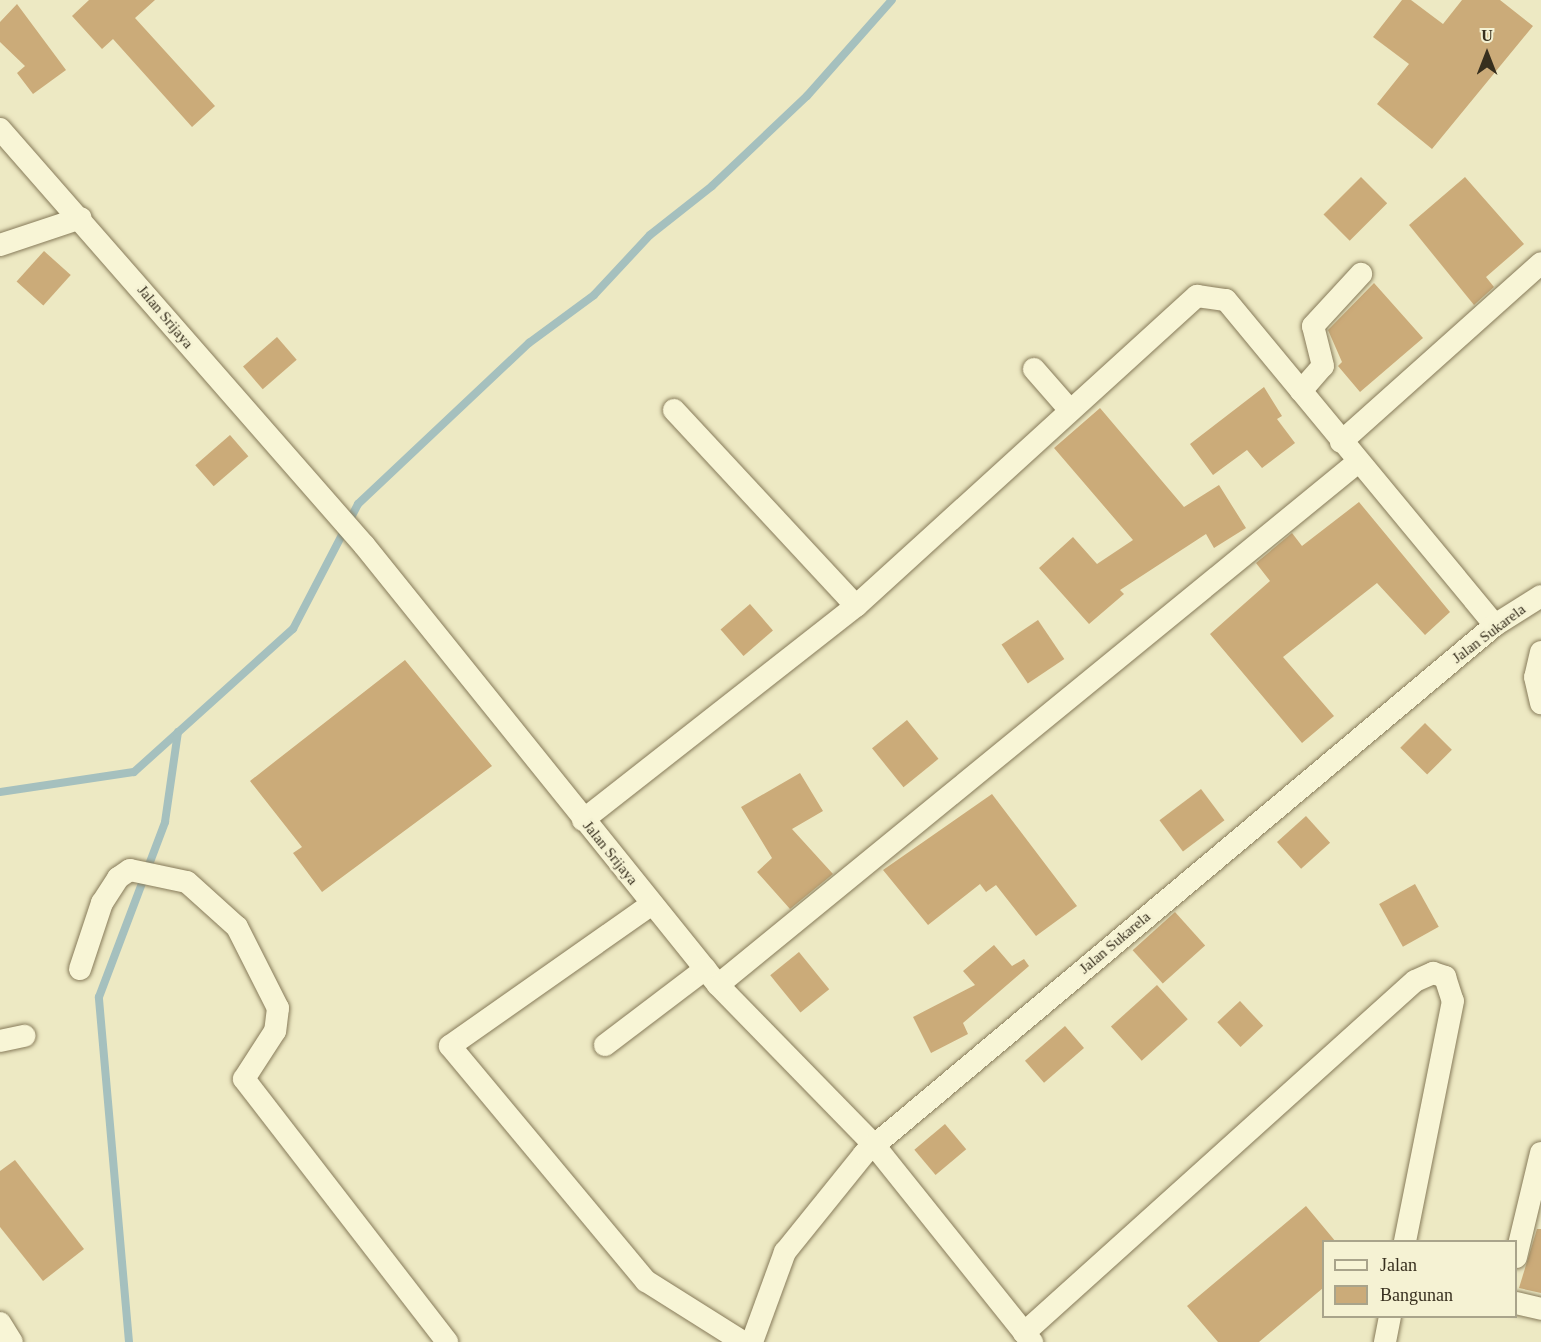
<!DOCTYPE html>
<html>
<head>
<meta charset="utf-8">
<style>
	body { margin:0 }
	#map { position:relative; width:1541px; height:1342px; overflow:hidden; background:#ede9c3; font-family:"Times New Roman",serif }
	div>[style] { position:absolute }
	.stream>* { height:8px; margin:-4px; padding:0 4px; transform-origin:4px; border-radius:4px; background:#a5c0be }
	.building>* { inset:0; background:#cbab79; transform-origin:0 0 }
	.roads { filter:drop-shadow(0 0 2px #877b5a) drop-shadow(0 0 2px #877b5a) }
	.minor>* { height:22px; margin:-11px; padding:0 11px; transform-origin:11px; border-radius:11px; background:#f8f5d6 }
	span { translate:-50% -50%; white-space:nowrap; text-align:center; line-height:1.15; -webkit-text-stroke:5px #f5f2d3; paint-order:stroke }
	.street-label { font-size:15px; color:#372f1e }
	.legend { position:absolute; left:1322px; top:1240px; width:195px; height:78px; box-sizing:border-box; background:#f5f2d3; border:2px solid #a9a48b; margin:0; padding:8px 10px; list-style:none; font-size:18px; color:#372f1e }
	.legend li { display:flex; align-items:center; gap:12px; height:30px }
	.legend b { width:30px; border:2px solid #a9a48b }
	.north { position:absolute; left:1457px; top:24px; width:60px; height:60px; -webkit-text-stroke:4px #f5f2d3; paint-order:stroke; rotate:0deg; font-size:16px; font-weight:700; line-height:24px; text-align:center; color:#372f1e }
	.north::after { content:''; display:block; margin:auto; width:21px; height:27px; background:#372f1e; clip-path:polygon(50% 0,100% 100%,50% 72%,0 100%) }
</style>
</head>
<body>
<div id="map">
	<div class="stream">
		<i style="left:0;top:792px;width:135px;rotate:-8.5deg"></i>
		<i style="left:134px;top:772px;width:214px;rotate:-42deg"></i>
		<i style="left:293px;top:629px;width:141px;rotate:-62.5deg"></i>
		<i style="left:358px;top:504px;width:235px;rotate:-43.3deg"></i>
		<i style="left:529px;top:343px;width:81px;rotate:-36.4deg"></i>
		<i style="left:594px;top:295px;width:82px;rotate:-47deg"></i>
		<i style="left:650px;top:235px;width:79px;rotate:-38.3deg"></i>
		<i style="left:712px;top:186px;width:131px;rotate:-43.5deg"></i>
		<i style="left:807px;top:96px;width:128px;rotate:-48.5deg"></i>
		<i style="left:129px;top:1342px;width:346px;rotate:-95deg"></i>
		<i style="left:99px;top:997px;width:187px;rotate:-69.3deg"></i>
		<i style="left:165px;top:822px;width:91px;rotate:-81.8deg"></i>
	</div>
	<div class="building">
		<i style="clip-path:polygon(89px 0,155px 0,135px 18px,215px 106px,192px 127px,113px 39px,102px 49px,72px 16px)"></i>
		<i style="clip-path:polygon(1402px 0,1411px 0,1443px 24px,1462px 0,1500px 0,1533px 26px,1432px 149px,1377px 104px,1409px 64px,1373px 37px)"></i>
		<i style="clip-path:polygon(17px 4px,66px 70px,33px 94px,17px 73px,25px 66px,0 42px,0 22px)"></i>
		<i style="left:1361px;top:177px;width:37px;height:53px;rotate:45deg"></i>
		<i style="clip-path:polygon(1465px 177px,1524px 244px,1486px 277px,1494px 287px,1474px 305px,1409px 225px)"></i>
		<i style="left:44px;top:251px;width:36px;height:41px;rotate:42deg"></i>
		<i style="clip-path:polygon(1374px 283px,1423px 338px,1360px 392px,1338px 366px,1342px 362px,1328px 330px)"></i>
		<i style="left:277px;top:337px;width:30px;height:45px;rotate:49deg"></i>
		<i style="clip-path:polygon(1264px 387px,1282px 416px,1277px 419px,1295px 443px,1262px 468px,1247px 450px,1213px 475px,1190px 444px)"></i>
		<i style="clip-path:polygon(1100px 408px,1184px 507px,1219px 485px,1246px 528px,1214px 548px,1206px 534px,1120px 590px,1124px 594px,1089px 624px,1039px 568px,1073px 537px,1097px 564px,1133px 540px,1054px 448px)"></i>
		<i style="left:230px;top:435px;width:28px;height:46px;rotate:49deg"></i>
		<i style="clip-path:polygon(1359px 502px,1450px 612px,1425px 635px,1377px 583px,1283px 657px,1334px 716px,1302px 743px,1210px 634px,1270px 581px,1256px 563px,1292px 533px,1302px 546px)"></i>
		<i style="left:750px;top:604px;width:35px;height:39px;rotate:49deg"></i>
		<i style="left:1038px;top:620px;width:47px;height:44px;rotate:56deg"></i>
		<i style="clip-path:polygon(405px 660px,492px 766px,322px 892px,293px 853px,302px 847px,250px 781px)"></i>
		<i style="left:907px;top:720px;width:50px;height:45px;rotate:51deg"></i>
		<i style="left:1425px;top:723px;width:38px;height:35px;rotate:45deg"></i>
		<i style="clip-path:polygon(800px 773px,823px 811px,792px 829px,833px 874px,790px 909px,757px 872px,772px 858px,741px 807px)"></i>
		<i style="left:1201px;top:789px;width:39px;height:52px;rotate:53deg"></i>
		<i style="clip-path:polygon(992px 794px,1077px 906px,1036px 936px,996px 885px,986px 892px,980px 884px,928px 925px,883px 870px)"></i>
		<i style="left:1306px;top:816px;width:36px;height:39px;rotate:48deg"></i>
		<i style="left:1415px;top:884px;width:49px;height:41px;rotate:61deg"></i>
		<i style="left:1175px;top:912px;width:45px;height:57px;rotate:48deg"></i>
		<i style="clip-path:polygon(994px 945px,1012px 966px,1024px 959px,1029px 966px,963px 1023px,968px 1034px,931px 1053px,913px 1017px,975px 985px,963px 971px)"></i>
		<i style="left:799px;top:952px;width:48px;height:37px;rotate:51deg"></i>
		<i style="left:1157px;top:985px;width:46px;height:62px;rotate:48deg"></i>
		<i style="left:1240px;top:1001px;width:34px;height:31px;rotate:47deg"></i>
		<i style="left:1065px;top:1026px;width:29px;height:53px;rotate:49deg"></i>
		<i style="left:945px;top:1124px;width:33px;height:40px;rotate:50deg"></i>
		<i style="clip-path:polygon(15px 1160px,84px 1249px,43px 1281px,0 1227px,0 1171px)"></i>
		<i style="clip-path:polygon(1306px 1206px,1336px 1242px,1323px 1242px,1323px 1288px,1259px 1342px,1218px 1342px,1187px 1306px)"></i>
		<i style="clip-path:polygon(1537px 1229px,1541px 1229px,1541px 1293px,1519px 1288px)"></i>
	</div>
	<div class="roads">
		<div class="minor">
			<i style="left:0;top:129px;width:553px;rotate:48.81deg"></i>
			<i style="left:364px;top:545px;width:565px;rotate:51.18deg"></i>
			<i style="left:718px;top:985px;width:223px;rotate:45.7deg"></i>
			<i style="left:874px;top:1145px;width:253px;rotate:51.3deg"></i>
			<i style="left:0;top:245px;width:85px;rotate:-18.4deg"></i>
			<i style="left:1034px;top:369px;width:53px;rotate:48.8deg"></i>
			<i style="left:1301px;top:391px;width:33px;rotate:-49deg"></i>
			<i style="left:1323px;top:366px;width:41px;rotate:-104deg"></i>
			<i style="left:1313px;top:326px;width:71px;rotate:-47.3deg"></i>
			<i style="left:674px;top:410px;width:267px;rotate:47.1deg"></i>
			<i style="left:1341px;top:442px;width:268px;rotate:-41.8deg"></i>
			<i style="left:1541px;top:652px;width:26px;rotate:103deg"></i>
			<i style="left:1535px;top:677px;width:27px;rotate:77deg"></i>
			<i style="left:583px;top:820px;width:347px;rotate:-38.1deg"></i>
			<i style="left:856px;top:606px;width:461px;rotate:-42.3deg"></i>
			<i style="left:1197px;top:296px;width:29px;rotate:8deg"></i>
			<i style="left:1226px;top:300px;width:422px;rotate:50.4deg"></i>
			<i style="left:652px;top:904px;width:247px;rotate:144.9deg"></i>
			<i style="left:450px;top:1046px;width:306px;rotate:50.2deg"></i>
			<i style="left:646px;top:1281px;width:115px;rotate:32.2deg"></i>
			<i style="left:80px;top:969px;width:70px;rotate:-71.6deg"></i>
			<i style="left:102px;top:903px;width:30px;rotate:-57deg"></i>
			<i style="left:118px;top:878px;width:14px;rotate:-34deg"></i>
			<i style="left:130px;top:870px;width:58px;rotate:11.9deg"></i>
			<i style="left:187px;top:882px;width:67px;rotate:42deg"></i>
			<i style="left:237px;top:927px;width:91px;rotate:63.2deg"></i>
			<i style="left:278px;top:1008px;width:23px;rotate:97deg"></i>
			<i style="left:275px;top:1031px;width:57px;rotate:122.9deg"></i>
			<i style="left:244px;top:1079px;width:332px;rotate:52.3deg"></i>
			<i style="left:718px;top:985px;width:827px;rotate:-39.26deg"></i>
			<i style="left:0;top:1041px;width:25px;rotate:-12deg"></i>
			<i style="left:605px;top:1045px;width:126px;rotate:-37.2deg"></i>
			<i style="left:1516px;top:1257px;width:107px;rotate:-76.5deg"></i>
			<i style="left:1516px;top:1303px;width:26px;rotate:13deg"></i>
			<i style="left:0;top:1323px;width:22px;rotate:58deg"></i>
			<i style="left:1024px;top:1333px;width:526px;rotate:-42deg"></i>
			<i style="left:1415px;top:981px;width:20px;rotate:-24deg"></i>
			<i style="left:1433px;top:973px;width:13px;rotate:18deg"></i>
			<i style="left:1445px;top:977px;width:25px;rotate:72deg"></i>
			<i style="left:1453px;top:1001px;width:246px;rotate:101.3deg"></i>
			<i style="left:752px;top:1342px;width:96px;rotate:-69.9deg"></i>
			<i style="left:785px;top:1252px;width:126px;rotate:-51.1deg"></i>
			<i style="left:864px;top:1154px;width:823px;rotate:-39.97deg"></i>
			<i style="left:1495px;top:625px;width:54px;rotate:-32.2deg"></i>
			<i style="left:1385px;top:1342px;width:26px;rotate:-79deg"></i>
		</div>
	</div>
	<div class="street-label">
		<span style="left:165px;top:317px;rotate:50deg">Jalan Srijaya</span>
		<span style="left:1489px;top:634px;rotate:-37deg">Jalan Sukarela</span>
		<span style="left:610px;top:853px;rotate:51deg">Jalan Srijaya</span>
		<span style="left:1115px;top:943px;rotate:-40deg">Jalan Sukarela</span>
	</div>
	<ul class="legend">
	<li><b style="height:8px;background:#f8f5d6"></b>Jalan</li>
	<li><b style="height:16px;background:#cbab79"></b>Bangunan</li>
	</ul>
	<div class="north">U</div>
</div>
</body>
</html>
